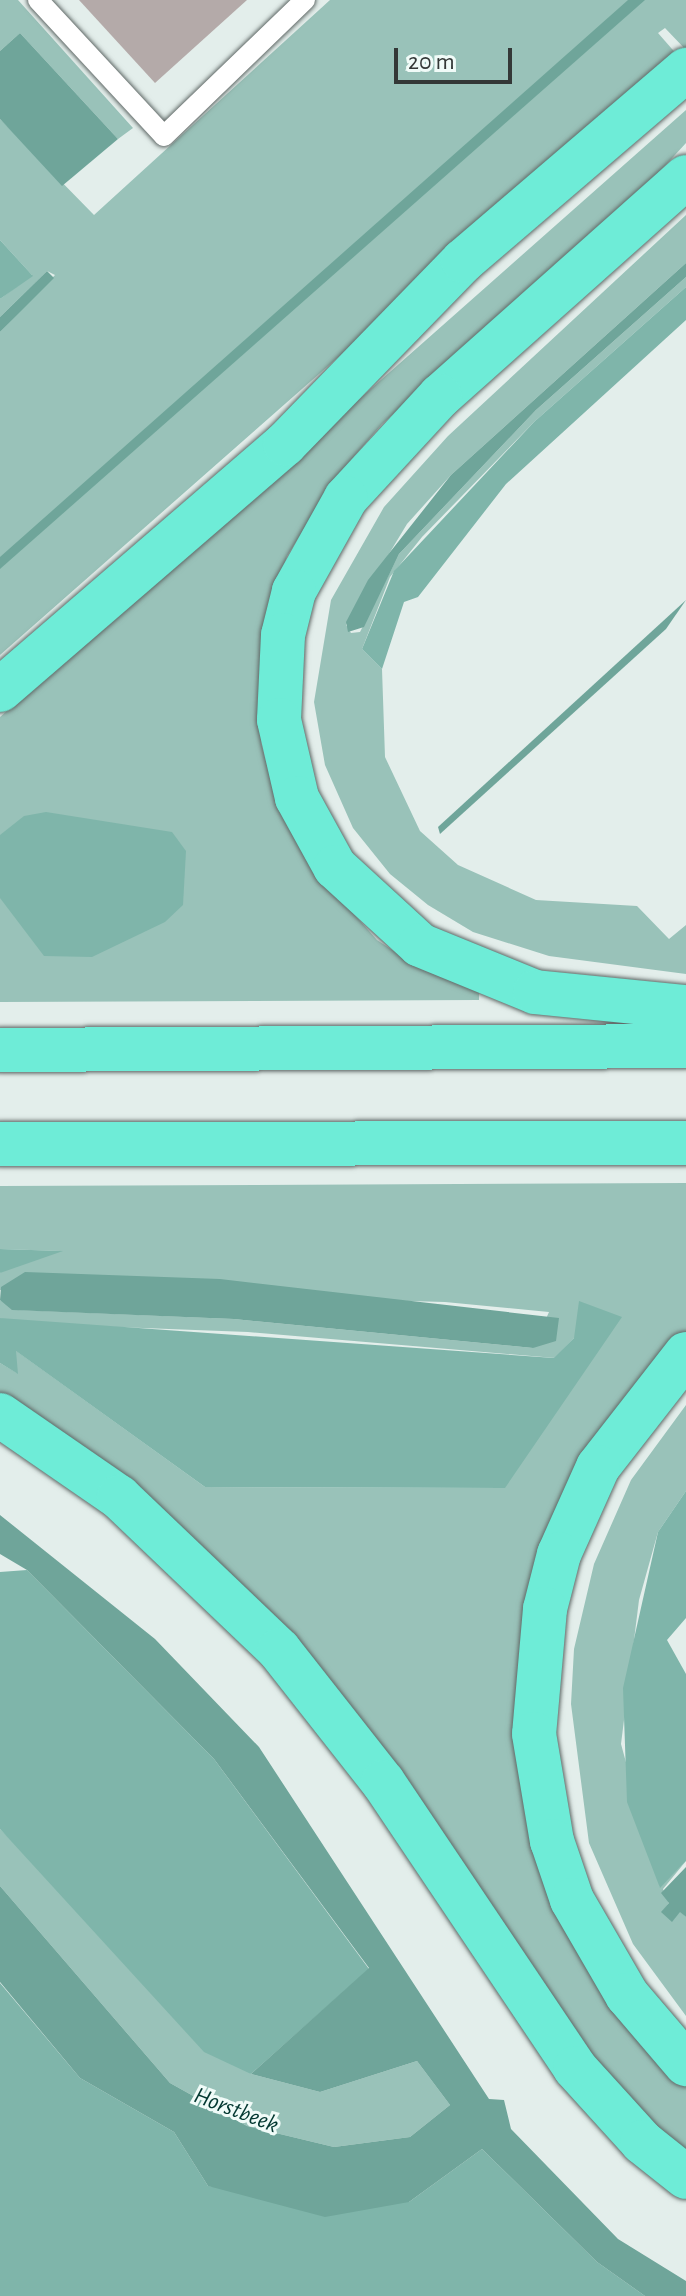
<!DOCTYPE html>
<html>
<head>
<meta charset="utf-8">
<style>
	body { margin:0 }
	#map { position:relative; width:686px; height:2296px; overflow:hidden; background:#e3eeeb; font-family:"Alegreya Sans",sans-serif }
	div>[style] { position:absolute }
	.green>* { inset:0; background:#99c2b9 }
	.forest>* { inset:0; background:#7fb5aa }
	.water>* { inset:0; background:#6fa59a }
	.building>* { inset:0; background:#b4aaa9 }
	.roads { filter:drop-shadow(0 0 2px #606967) drop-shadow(0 0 2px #606967) }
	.lane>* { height:20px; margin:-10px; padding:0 10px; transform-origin:10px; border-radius:10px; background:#fff }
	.highway>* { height:44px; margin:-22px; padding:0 22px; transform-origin:22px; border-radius:22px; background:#6eecd7 }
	span { translate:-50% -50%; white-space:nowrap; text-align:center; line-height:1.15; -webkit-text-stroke:6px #f0fbf8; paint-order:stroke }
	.water-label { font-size:24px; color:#033831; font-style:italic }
	.scale { position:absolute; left:394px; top:48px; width:118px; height:36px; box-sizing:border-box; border:4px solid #343837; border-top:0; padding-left:10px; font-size:24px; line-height:28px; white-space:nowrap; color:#343837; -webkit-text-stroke:6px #f0fbf8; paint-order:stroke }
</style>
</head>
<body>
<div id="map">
	<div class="green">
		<i style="clip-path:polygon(0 0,18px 0,133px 128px,118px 139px,20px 33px,0 51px)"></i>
		<i style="clip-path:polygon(330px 0,686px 0,686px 50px,665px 28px,658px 33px,679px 57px,0 655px,0 332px,55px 275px,47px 271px,0 317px,0 299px,32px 275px,0 240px,0 119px,94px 215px)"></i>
		<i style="clip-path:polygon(686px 110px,686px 143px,638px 195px,382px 424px,338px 475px,287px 556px,262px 634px,261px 743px,278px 806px,307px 861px,377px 940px,421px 969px,479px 992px,479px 1000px,0 1002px,0 717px)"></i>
		<i style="clip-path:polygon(686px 215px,686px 263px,451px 475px,407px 524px,346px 625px,351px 633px,360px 632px,399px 554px,536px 410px,686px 277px,686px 287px,534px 422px,422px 537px,390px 577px,362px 649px,382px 669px,385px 757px,420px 831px,458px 865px,536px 900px,637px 906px,669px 939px,686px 925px,686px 974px,549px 956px,473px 932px,428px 905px,390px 874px,353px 828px,325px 765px,314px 702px,331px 600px,384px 507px,448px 436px)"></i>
		<i style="clip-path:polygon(686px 1183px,686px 1335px,602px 1434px,530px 1800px,686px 2081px,686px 2159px,612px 2089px,429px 1824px,0 1398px,0 1363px,17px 1373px,15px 1350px,205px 1487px,504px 1488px,594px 1355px,574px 1338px,555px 1358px,248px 1332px,11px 1323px,0 1318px,0 1300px,18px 1310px,234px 1319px,533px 1348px,549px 1312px,445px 1302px,0 1290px,0 1273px,9px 1266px,61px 1251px,0 1249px,0 1186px)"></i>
		<i style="clip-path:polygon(686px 1405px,686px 1491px,658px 1532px,639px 1600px,621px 1744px,660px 1887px,686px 1861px,663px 1889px,669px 1903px,662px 1912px,672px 1921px,680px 1911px,686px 1917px,686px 2016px,633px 1944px,589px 1843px,571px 1704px,574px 1649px,594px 1564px,631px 1480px)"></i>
		<i style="clip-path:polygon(0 1829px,251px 2074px,320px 2092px,417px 2061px,450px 2105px,410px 2137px,334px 2147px,247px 2126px,170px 2083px,0 1886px)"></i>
	</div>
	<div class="forest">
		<i style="clip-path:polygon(0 240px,33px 276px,0 299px)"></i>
		<i style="clip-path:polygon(686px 287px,686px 320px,506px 484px,418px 597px,404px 602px,382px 669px,362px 649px,394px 571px,534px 422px)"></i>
		<i style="clip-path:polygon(46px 812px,172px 832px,186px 851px,183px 905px,165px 922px,92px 957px,44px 956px,0 898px,0 835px,24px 816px)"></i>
		<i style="clip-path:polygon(0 1249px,63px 1251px,0 1273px)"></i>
		<i style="clip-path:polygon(579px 1301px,622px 1317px,505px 1488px,205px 1487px,16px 1351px,18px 1374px,0 1363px,0 1318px,554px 1358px,574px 1338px)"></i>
		<i style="clip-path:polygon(686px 1491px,686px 1618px,667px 1640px,686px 1674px,686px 1861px,660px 1888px,627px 1802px,623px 1688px,658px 1532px)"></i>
		<i style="clip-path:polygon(27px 1570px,214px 1759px,369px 1969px,251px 2074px,204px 2052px,0 1829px,0 1572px)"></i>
		<i style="clip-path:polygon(0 1983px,80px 2078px,174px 2132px,208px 2186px,409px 2202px,482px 2149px,597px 2262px,645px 2296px,0 2296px)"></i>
	</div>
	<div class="water">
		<i style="clip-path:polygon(628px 0,645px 0,0 569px,0 557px)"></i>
		<i style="clip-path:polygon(20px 33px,118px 139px,62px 186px,0 119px,0 51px)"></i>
		<i style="clip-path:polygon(686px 263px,686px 277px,536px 410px,399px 554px,364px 627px,348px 632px,346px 622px,368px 580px,451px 475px)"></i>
		<i style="clip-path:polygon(47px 271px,54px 278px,0 332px,0 317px)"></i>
		<i style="clip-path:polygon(686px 600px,666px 629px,440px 834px,438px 827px)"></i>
		<i style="clip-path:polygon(25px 1272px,220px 1279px,559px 1318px,556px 1341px,533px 1348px,234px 1319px,12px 1310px,0 1300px,1px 1287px)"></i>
		<i style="clip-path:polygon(0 1515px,155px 1639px,259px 1747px,489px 2099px,504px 2100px,511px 2129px,618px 2239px,686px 2281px,686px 2296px,645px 2296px,597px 2262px,482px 2149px,409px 2202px,325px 2217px,208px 2186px,174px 2132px,80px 2078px,0 1982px,0 1886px,170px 2083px,247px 2126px,334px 2147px,410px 2137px,450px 2105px,417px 2061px,320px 2092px,251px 2074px,369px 1968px,214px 1759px,27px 1570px,0 1554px)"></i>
		<i style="clip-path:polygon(686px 1867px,686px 1917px,680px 1912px,672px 1922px,661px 1912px,669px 1903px,661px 1893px)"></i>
	</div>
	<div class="building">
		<i style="clip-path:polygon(79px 0,247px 0,155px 83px)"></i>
	</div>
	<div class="roads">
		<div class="lane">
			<i style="left:38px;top:0;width:185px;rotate:47.2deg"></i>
			<i style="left:164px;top:136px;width:196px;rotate:-44deg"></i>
		</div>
		<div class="highway">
			<i style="left:686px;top:177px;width:329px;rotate:138.3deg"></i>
			<i style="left:440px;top:396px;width:139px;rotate:132.7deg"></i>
			<i style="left:346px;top:498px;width:107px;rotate:119.2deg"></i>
			<i style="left:294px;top:591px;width:45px;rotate:104deg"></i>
			<i style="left:283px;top:635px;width:85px;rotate:92.7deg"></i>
			<i style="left:279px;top:720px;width:80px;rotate:77deg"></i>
			<i style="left:297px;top:798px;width:79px;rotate:61.2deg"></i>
			<i style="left:335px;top:867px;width:115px;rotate:42.5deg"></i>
			<i style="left:420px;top:945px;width:124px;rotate:22.2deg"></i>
			<i style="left:535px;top:992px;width:152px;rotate:5.7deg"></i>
			<i style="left:0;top:690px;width:376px;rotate:-40.8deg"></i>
			<i style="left:285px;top:444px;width:255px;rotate:-45.8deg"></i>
			<i style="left:463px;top:261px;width:294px;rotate:-40.6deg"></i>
			<i style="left:0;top:1050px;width:686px;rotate:-0.33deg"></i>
			<i style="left:0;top:1144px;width:686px;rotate:-0.08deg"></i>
			<i style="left:686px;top:1354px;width:143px;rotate:127.9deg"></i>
			<i style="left:598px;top:1467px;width:95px;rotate:114.1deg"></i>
			<i style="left:559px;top:1554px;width:57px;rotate:104.3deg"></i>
			<i style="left:545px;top:1609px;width:125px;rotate:95deg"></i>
			<i style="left:534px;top:1734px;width:109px;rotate:80.5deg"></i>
			<i style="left:552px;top:1841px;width:62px;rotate:71.3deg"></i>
			<i style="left:572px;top:1900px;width:110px;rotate:59.9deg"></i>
			<i style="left:627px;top:1995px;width:91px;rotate:49.5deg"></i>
			<i style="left:0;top:1415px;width:145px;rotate:34.6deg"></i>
			<i style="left:119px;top:1497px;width:221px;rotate:43.7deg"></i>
			<i style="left:279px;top:1650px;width:168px;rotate:51.8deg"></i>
			<i style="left:383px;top:1782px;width:344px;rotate:56.1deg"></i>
			<i style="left:575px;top:2068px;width:100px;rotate:47.8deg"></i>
			<i style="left:642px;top:2142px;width:56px;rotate:38.5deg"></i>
		</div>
	</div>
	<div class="water-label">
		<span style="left:236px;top:2111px;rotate:21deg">Horstbeek</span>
	</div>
	<div class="scale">20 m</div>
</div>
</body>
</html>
